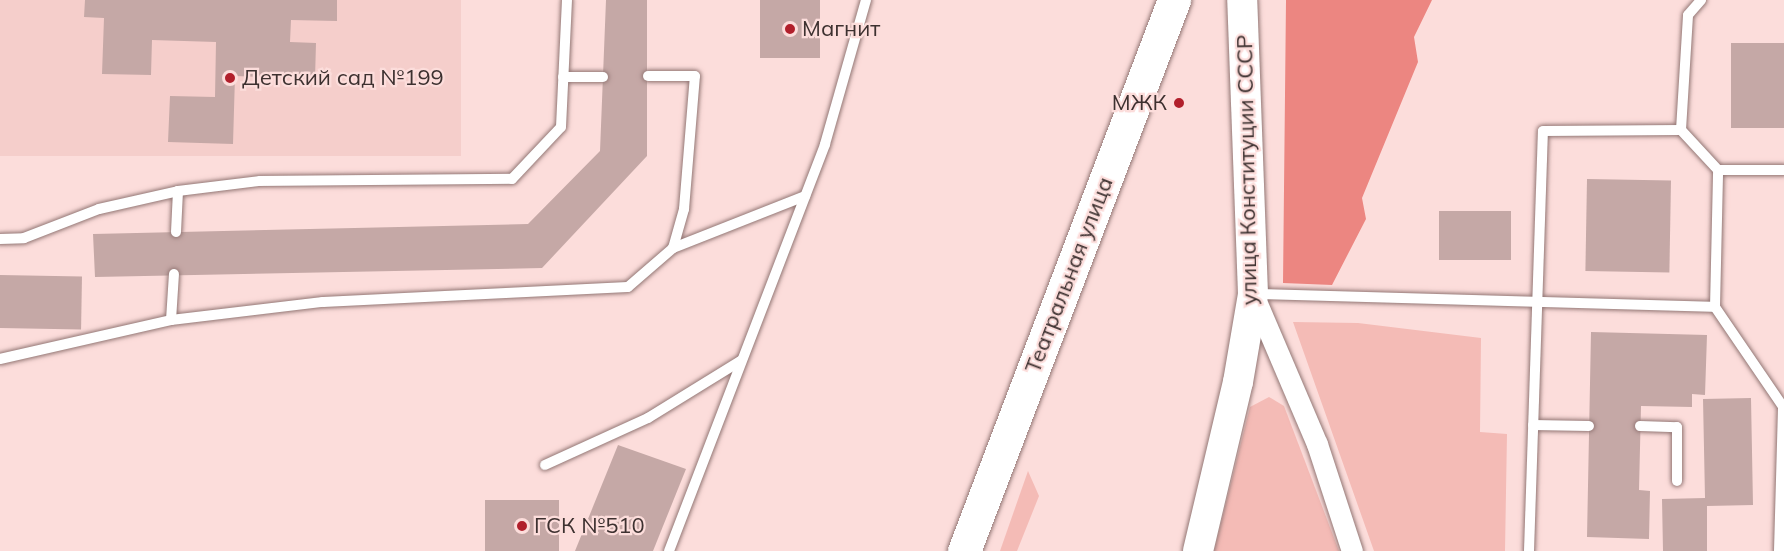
<!DOCTYPE html>
<html>
<head>
<meta charset="utf-8">
<style>
	body { margin:0 }
	#map { position:relative; width:1784px; height:551px; overflow:hidden; background:#fcdddb; font-family:Mulish,sans-serif }
	div>[style] { position:absolute }
	.built>* { inset:0; background:#f5cecb; transform-origin:0 0 }
	.green>* { inset:0; background:#f4bbb6 }
	.forest>* { inset:0; background:#ec8681 }
	.building>* { inset:0; background:#c5a8a6; transform-origin:0 0 }
	.roads { filter:drop-shadow(0 0 2px #937775) drop-shadow(0 0 2px #937775) }
	.lane>* { height:10px; margin:-5px; padding:0 5px; transform-origin:5px; border-radius:5px; background:#fff }
	.street>* { height:21px; margin:-10.5px; padding:0 10.5px; transform-origin:10.5px; border-radius:10.5px; background:#fff }
	.secondary>* { height:30px; margin:-15px; padding:0 15px; transform-origin:15px; border-radius:15px; background:#fff }
	.primary>* { height:33px; margin:-16.5px; padding:0 16.5px; transform-origin:16.5px; border-radius:16.5px; background:#fff }
	.dots>* { width:16px; height:16px; translate:-50% -50%; box-sizing:border-box; border:3px solid #fcdddb; border-radius:50% }
	span { translate:-50% -50%; white-space:nowrap; text-align:center; line-height:1.15; -webkit-text-stroke:4.5px #fcdddb; paint-order:stroke }
	.poi-label { font-size:22px; color:#3d3130 }
	.left { translate:0 -50%; text-align:left }
	.right { translate:-100% -50%; text-align:right }
	.street-label { font-size:22px; color:#3d3130 }
</style>
</head>
<body>
<div id="map">
	<div class="built">
		<i style="left:0;top:0;width:461px;height:156px"></i>
	</div>
	<div class="green">
		<i style="clip-path:polygon(1293px 322px,1358px 323px,1481px 338px,1480px 432px,1507px 434px,1505px 551px,1374px 551px)"></i>
		<i style="clip-path:polygon(1269px 397px,1284px 406px,1339px 551px,1214px 551px,1250px 407px)"></i>
		<i style="clip-path:polygon(1028px 471px,1039px 496px,1017px 551px,1000px 551px)"></i>
	</div>
	<div class="forest">
		<i style="clip-path:polygon(1286px 0,1432px 0,1414px 37px,1418px 62px,1362px 198px,1366px 219px,1332px 285px,1283px 283px)"></i>
	</div>
	<div class="building">
		<i style="clip-path:polygon(85px 0,337px 0,337px 21px,291px 20px,290px 42px,316px 43px,315px 79px,235px 76px,233px 144px,168px 142px,170px 96px,215px 97px,216px 42px,152px 40px,151px 75px,102px 74px,104px 18px,84px 17px)"></i>
		<i style="clip-path:polygon(606px 0,647px 0,647px 156px,542px 268px,95px 277px,93px 234px,528px 224px,600px 151px)"></i>
		<i style="left:760px;top:0;width:60px;height:58px"></i>
		<i style="left:1784px;top:43px;width:85px;height:53px;rotate:90deg"></i>
		<i style="left:1587px;top:179px;width:84px;height:92px;rotate:1deg"></i>
		<i style="left:1439px;top:211px;width:72px;height:49px"></i>
		<i style="left:0;top:275px;width:82px;height:53px;rotate:1deg"></i>
		<i style="clip-path:polygon(1591px 332px,1707px 335px,1705px 395px,1692px 394px,1692px 407px,1641px 406px,1639px 490px,1650px 491px,1649px 539px,1587px 537px)"></i>
		<i style="clip-path:polygon(1751px 398px,1753px 505px,1707px 506px,1707px 551px,1663px 551px,1662px 499px,1705px 498px,1703px 399px)"></i>
		<i style="clip-path:polygon(618px 445px,686px 469px,653px 551px,575px 551px)"></i>
		<i style="left:485px;top:500px;width:74px;height:51px"></i>
	</div>
	<div class="roads">
		<div class="lane">
			<i style="left:563px;top:77px;width:40px"></i>
			<i style="left:1681px;top:130px;width:115px;rotate:-86.5deg"></i>
			<i style="left:1688px;top:15px;width:20px;rotate:-49deg"></i>
			<i style="left:176px;top:232px;width:41px;rotate:-87.2deg"></i>
			<i style="left:0;top:239px;width:24px;rotate:-2deg"></i>
			<i style="left:24px;top:238px;width:80px;rotate:-21.1deg"></i>
			<i style="left:99px;top:209px;width:81px;rotate:-12.8deg"></i>
			<i style="left:178px;top:191px;width:83px;rotate:-7deg"></i>
			<i style="left:260px;top:181px;width:252px;rotate:-0.5deg"></i>
			<i style="left:512px;top:179px;width:71px;rotate:-46.7deg"></i>
			<i style="left:561px;top:127px;width:127px;rotate:-87.3deg"></i>
			<i style="left:673px;top:248px;width:142px;rotate:-21.5deg"></i>
			<i style="left:1256px;top:294px;width:459px;rotate:1.6deg"></i>
			<i style="left:1715px;top:307px;width:137px;rotate:-88.7deg"></i>
			<i style="left:1718px;top:170px;width:66px"></i>
			<i style="left:1715px;top:307px;width:122px;rotate:55.7deg"></i>
			<i style="left:171px;top:320px;width:46px;rotate:-86.3deg"></i>
			<i style="left:0;top:359px;width:175px;rotate:-12.8deg"></i>
			<i style="left:171px;top:320px;width:153px;rotate:-6.8deg"></i>
			<i style="left:323px;top:302px;width:305px;rotate:-2.8deg"></i>
			<i style="left:628px;top:287px;width:60px;rotate:-40.9deg"></i>
			<i style="left:673px;top:248px;width:41px;rotate:-74.2deg"></i>
			<i style="left:684px;top:209px;width:133px;rotate:-85.3deg"></i>
			<i style="left:695px;top:76px;width:47px;rotate:180deg"></i>
			<i style="left:1533px;top:425px;width:56px;rotate:1deg"></i>
			<i style="left:1640px;top:426px;width:37px;rotate:2deg"></i>
			<i style="left:1677px;top:427px;width:54px;rotate:90deg"></i>
			<i style="left:545px;top:465px;width:113px;rotate:-24.5deg"></i>
			<i style="left:648px;top:418px;width:110px;rotate:-31.7deg"></i>
			<i style="left:669px;top:551px;width:436px;rotate:-69deg"></i>
			<i style="left:825px;top:144px;width:150px;rotate:-74.1deg"></i>
			<i style="left:1529px;top:551px;width:420px;rotate:-88.1deg"></i>
			<i style="left:1543px;top:131px;width:138px;rotate:-0.4deg"></i>
			<i style="left:1681px;top:130px;width:54px;rotate:47.2deg"></i>
			<i style="left:1779px;top:551px;width:143px;rotate:-88.4deg"></i>
		</div>
		<div class="street">
			<i style="left:1253px;top:294px;width:163px;rotate:66.9deg"></i>
			<i style="left:1317px;top:444px;width:113px;rotate:71.9deg"></i>
		</div>
		<div class="secondary">
			<i style="left:1198px;top:551px;width:174px;rotate:-76.7deg"></i>
			<i style="left:1238px;top:382px;width:89px;rotate:-80.3deg"></i>
			<i style="left:1253px;top:294px;width:294px;rotate:-92.1deg"></i>
		</div>
		<div class="primary">
			<i style="left:964px;top:551px;width:590px;rotate:-69.14deg"></i>
		</div>
	</div>
	<div class="dots">
		<i style="left:790px;top:29px;background:#b11f2b"></i>
		<i style="left:230px;top:78px;background:#b11f2b"></i>
		<i style="left:1179px;top:103px;background:#b11f2b"></i>
		<i style="left:522px;top:526px;background:#b11f2b"></i>
	</div>
	<div class="poi-label">
		<span class="left" style="left:802px;top:29px">Магнит</span>
		<span class="left" style="left:242px;top:78px">Детский сад №199</span>
		<span class="right" style="left:1167px;top:103px">МЖК</span>
		<span class="left" style="left:534px;top:526px">ГСК №510</span>
	</div>
	<div class="street-label">
		<span style="left:1247px;top:170px;rotate:-91deg">улица Конституции СССР</span>
		<span style="left:1069px;top:275px;rotate:-69deg">Театральная улица</span>
	</div>
</div>
</body>
</html>
